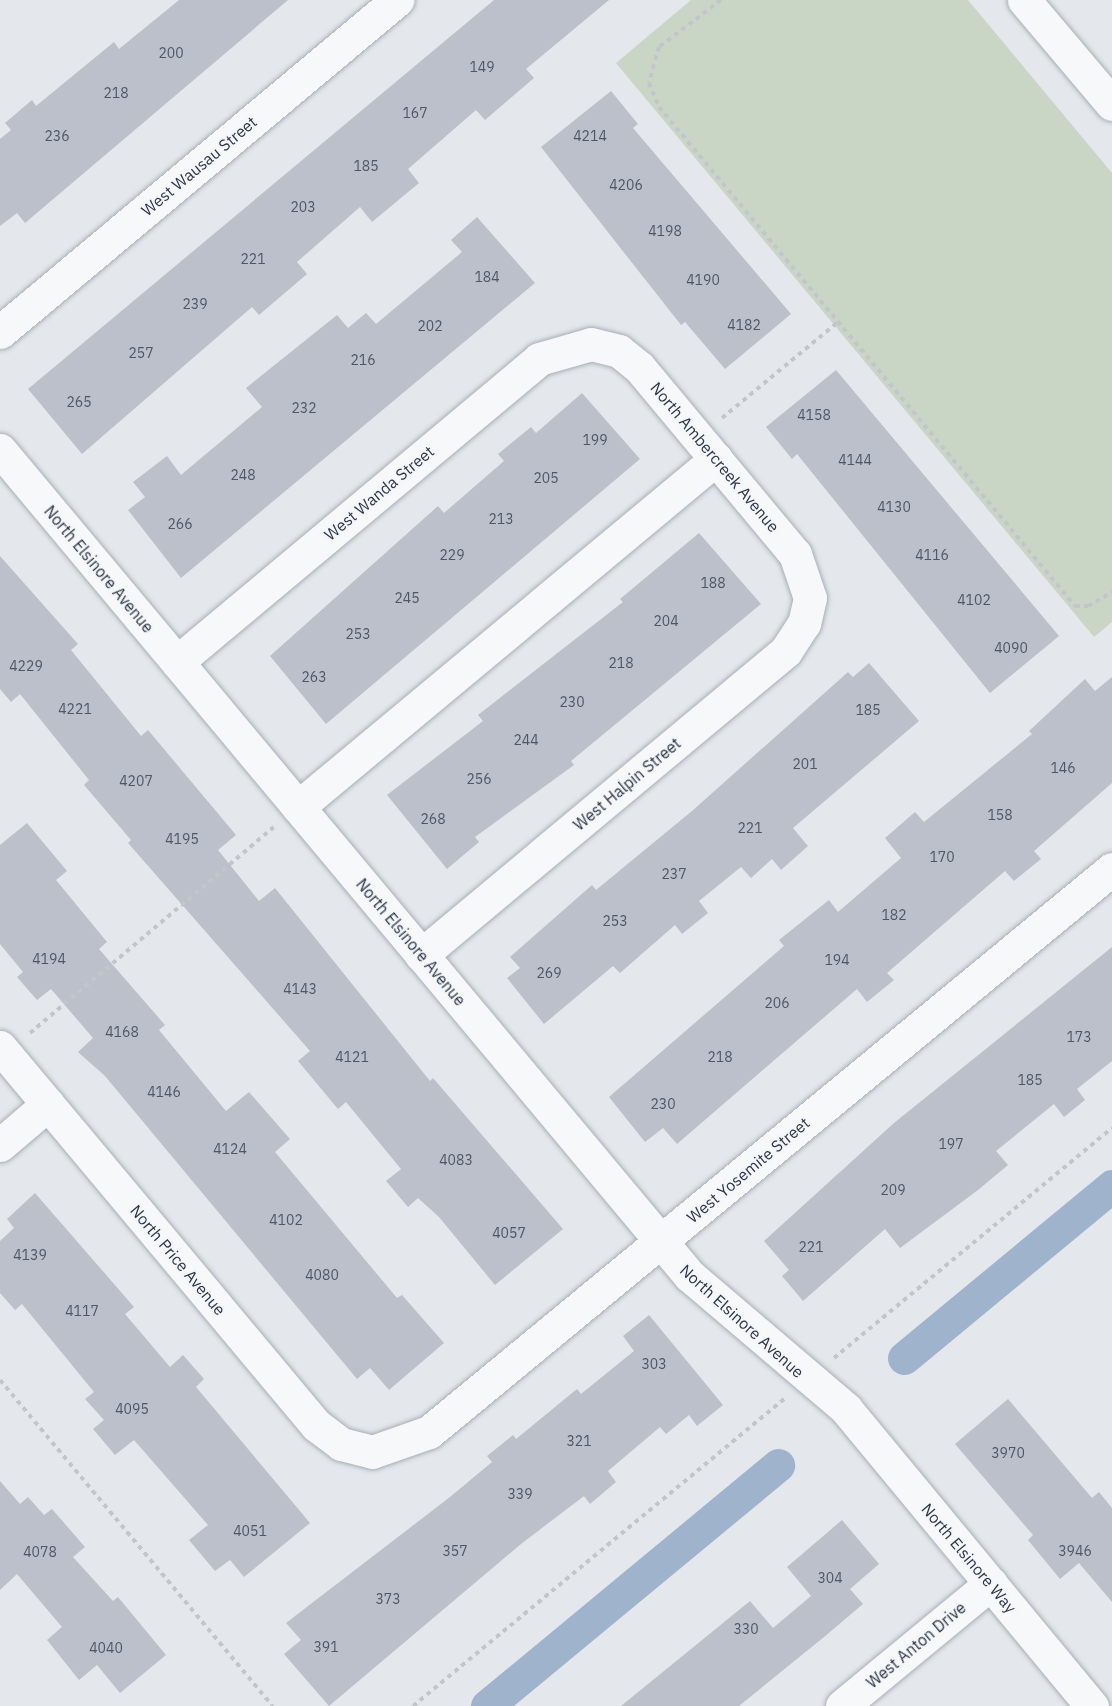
<!DOCTYPE html>
<html>
<head>
<meta charset="utf-8">
<style>
	body { margin:0 }
	#map { position:relative; width:1112px; height:1706px; overflow:hidden; background:#e4e7ec; font-family:"IBM Plex Sans",sans-serif }
	div>[style] { position:absolute }
	.green>* { inset:0; background:#c9d6c5 }
	.canal>* { height:33px; margin:-16.5px; padding:0 16.5px; transform-origin:16.5px; border-radius:16.5px; background:#9fb4cc }
	.building>* { inset:0; background:#bbc0ca }
	.path>* { height:4px; margin-top:-2px; transform-origin:0; background:repeating-linear-gradient(90deg,#c2c5cb 0 4.5px,transparent 0 9px) }
	.roads { filter:drop-shadow(0 0 2px #a9aeb7) drop-shadow(0 0 2px #a9aeb7) }
	.minor>* { height:33px; margin:-16.5px; padding:0 16.5px; transform-origin:16.5px; border-radius:16.5px; background:#f7f8fa }
	span { translate:-50% -50%; white-space:nowrap; text-align:center; line-height:1.15; -webkit-text-stroke:5px #f4f6f9; paint-order:stroke }
	.number-label { font-size:14px; color:#4f5766 }
	.number-label span { -webkit-text-stroke-width:0 }
	.street-label { font-size:16px; color:#2b3445 }
</style>
</head>
<body>
<div id="map">
	<div class="green">
		<i style="clip-path:polygon(691px 0,968px 0,1112px 173px,1112px 622px,1094px 637px,616px 63px)"></i>
	</div>
	<div class="canal">
		<i style="left:904px;top:1358px;width:270px;rotate:-39.6deg"></i>
		<i style="left:487px;top:1706px;width:378px;rotate:-39.6deg"></i>
	</div>
	<div class="building">
		<i style="clip-path:polygon(179px 0,288px 0,25px 223px,17px 213px,0 226px,0 139px,11px 130px,5px 123px,32px 100px,36px 106px,114px 42px,119px 49px)"></i>
		<i style="clip-path:polygon(494px 0,609px 0,526px 69px,534px 78px,485px 120px,476px 110px,408px 169px,419px 183px,372px 222px,360px 207px,297px 262px,307px 274px,259px 315px,252px 307px,82px 454px,28px 389px)"></i>
		<i style="clip-path:polygon(611px 91px,638px 124px,633px 128px,791px 314px,725px 369px,685px 322px,681px 325px,541px 147px)"></i>
		<i style="clip-path:polygon(477px 217px,535px 283px,181px 578px,128px 510px,145px 497px,133px 482px,167px 456px,181px 475px,262px 407px,246px 388px,337px 315px,348px 328px,366px 313px,376px 324px,462px 252px,451px 240px)"></i>
		<i style="clip-path:polygon(836px 370px,1059px 636px,990px 693px,797px 454px,792px 459px,766px 427px)"></i>
		<i style="clip-path:polygon(582px 393px,640px 459px,326px 724px,270px 656px,438px 506px,444px 513px,504px 461px,498px 454px,531px 427px,536px 433px)"></i>
		<i style="clip-path:polygon(699px 533px,761px 604px,571px 761px,574px 765px,475px 837px,479px 842px,447px 869px,387px 795px,483px 721px,478px 715px,623px 602px,620px 599px)"></i>
		<i style="clip-path:polygon(0 556px,78px 644px,71px 650px,141px 736px,148px 730px,236px 835px,218px 850px,259px 901px,275px 888px,430px 1081px,433px 1078px,563px 1229px,495px 1285px,439px 1217px,418px 1198px,408px 1207px,386px 1181px,401px 1169px,346px 1102px,338px 1109px,298px 1061px,310px 1051px,128px 843px,131px 840px,84px 785px,89px 780px,20px 694px,11px 702px,0 689px)"></i>
		<i style="clip-path:polygon(869px 663px,919px 721px,793px 828px,808px 846px,781px 870px,772px 859px,751px 878px,741px 867px,699px 901px,708px 913px,682px 934px,675px 925px,620px 973px,613px 966px,544px 1024px,507px 978px,520px 968px,510px 957px,592px 885px,596px 890px,692px 811px,848px 672px,853px 677px)"></i>
		<i style="clip-path:polygon(1112px 677px,1112px 783px,1034px 851px,1041px 859px,1014px 881px,1005px 871px,887px 973px,894px 980px,867px 1002px,857px 989px,677px 1144px,663px 1128px,645px 1142px,609px 1097px,784px 946px,779px 940px,829px 900px,838px 912px,901px 858px,885px 838px,915px 812px,924px 822px,1032px 734px,1029px 731px,1085px 679px,1095px 691px)"></i>
		<i style="clip-path:polygon(27px 823px,67px 871px,56px 880px,107px 942px,99px 949px,165px 1025px,159px 1030px,226px 1111px,249px 1092px,290px 1139px,275px 1152px,397px 1298px,402px 1295px,444px 1343px,389px 1390px,370px 1368px,357px 1379px,105px 1076px,78px 1052px,93px 1038px,51px 989px,37px 1000px,17px 977px,23px 972px,0 944px,0 845px)"></i>
		<i style="clip-path:polygon(1112px 947px,1112px 1061px,1077px 1089px,1085px 1100px,1064px 1117px,1054px 1104px,996px 1151px,1008px 1165px,978px 1190px,900px 1248px,885px 1229px,803px 1301px,782px 1276px,789px 1270px,764px 1241px,894px 1123px)"></i>
		<i style="clip-path:polygon(35px 1193px,134px 1307px,125px 1314px,170px 1367px,183px 1355px,204px 1379px,196px 1387px,310px 1523px,244px 1577px,230px 1560px,215px 1571px,189px 1540px,208px 1525px,134px 1440px,115px 1455px,93px 1429px,104px 1420px,85px 1399px,94px 1392px,22px 1304px,15px 1310px,0 1293px,0 1241px,14px 1228px,7px 1219px)"></i>
		<i style="clip-path:polygon(649px 1315px,723px 1405px,697px 1426px,689px 1415px,666px 1434px,660px 1427px,608px 1471px,616px 1482px,590px 1504px,584px 1496px,521px 1544px,329px 1706px,284px 1654px,301px 1640px,286px 1623px,450px 1497px,492px 1462px,487px 1456px,513px 1435px,516px 1439px,577px 1389px,581px 1394px,634px 1351px,623px 1336px)"></i>
		<i style="clip-path:polygon(1008px 1399px,1092px 1498px,1099px 1492px,1112px 1508px,1112px 1602px,1079px 1563px,1060px 1579px,1028px 1540px,1033px 1535px,955px 1444px)"></i>
		<i style="clip-path:polygon(0 1481px,20px 1504px,28px 1497px,44px 1515px,52px 1509px,85px 1547px,73px 1557px,113px 1601px,118px 1597px,166px 1655px,120px 1693px,97px 1665px,79px 1680px,47px 1640px,62px 1627px,17px 1574px,0 1590px)"></i>
		<i style="clip-path:polygon(842px 1520px,879px 1564px,850px 1589px,863px 1604px,824px 1637px,739px 1706px,621px 1706px,750px 1601px,773px 1628px,811px 1596px,787px 1567px)"></i>
	</div>
	<div class="path">
		<i style="left:721px;top:0;width:78px;rotate:142.8deg"></i>
		<i style="left:659px;top:47px;width:37px;rotate:106deg"></i>
		<i style="left:649px;top:83px;width:26px;rotate:67deg"></i>
		<i style="left:659px;top:107px;width:650px;rotate:50.18deg"></i>
		<i style="left:1075px;top:606px;width:13px"></i>
		<i style="left:1088px;top:606px;width:28px;rotate:-30deg"></i>
		<i style="left:722px;top:418px;width:151px;rotate:-39.6deg"></i>
		<i style="left:30px;top:1033px;width:319px;rotate:-40.2deg"></i>
		<i style="left:834px;top:1358px;width:361px;rotate:-39.6deg"></i>
		<i style="left:0;top:1380px;width:425px;rotate:50.1deg"></i>
		<i style="left:413px;top:1706px;width:482px;rotate:-39.6deg"></i>
	</div>
	<div class="roads">
		<div class="minor">
			<i style="left:1024px;top:0;width:136px;rotate:49.8deg"></i>
			<i style="left:0;top:332px;width:518px;rotate:-39.9deg"></i>
			<i style="left:0;top:450px;width:1076px;rotate:50.13deg"></i>
			<i style="left:690px;top:1276px;width:205px;rotate:40.4deg"></i>
			<i style="left:846px;top:1409px;width:386px;rotate:50.4deg"></i>
			<i style="left:177px;top:662px;width:472px;rotate:-39.9deg"></i>
			<i style="left:539px;top:359px;width:54px;rotate:-16.1deg"></i>
			<i style="left:591px;top:344px;width:29px;rotate:14deg"></i>
			<i style="left:619px;top:351px;width:26px;rotate:39deg"></i>
			<i style="left:639px;top:367px;width:244px;rotate:50.2deg"></i>
			<i style="left:795px;top:554px;width:46px;rotate:71.2deg"></i>
			<i style="left:810px;top:598px;width:26px;rotate:103deg"></i>
			<i style="left:804px;top:623px;width:33px;rotate:123deg"></i>
			<i style="left:786px;top:651px;width:475px;rotate:140.2deg"></i>
			<i style="left:298px;top:807px;width:544px;rotate:-39.78deg"></i>
			<i style="left:0;top:1047px;width:493px;rotate:50.1deg"></i>
			<i style="left:316px;top:1425px;width:31px;rotate:37deg"></i>
			<i style="left:341px;top:1444px;width:32px;rotate:14deg"></i>
			<i style="left:372px;top:1452px;width:60px;rotate:-19.3deg"></i>
			<i style="left:429px;top:1432px;width:885px;rotate:-39.5deg"></i>
			<i style="left:0;top:1145px;width:63px;rotate:-40.5deg"></i>
			<i style="left:842px;top:1706px;width:193px;rotate:-39.5deg"></i>
		</div>
	</div>
	<div class="number-label">
		<span style="left:171px;top:53px">200</span>
		<span style="left:482px;top:67px">149</span>
		<span style="left:116px;top:93px">218</span>
		<span style="left:415px;top:113px">167</span>
		<span style="left:57px;top:136px">236</span>
		<span style="left:590px;top:136px">4214</span>
		<span style="left:366px;top:166px">185</span>
		<span style="left:626px;top:185px">4206</span>
		<span style="left:303px;top:207px">203</span>
		<span style="left:665px;top:231px">4198</span>
		<span style="left:253px;top:259px">221</span>
		<span style="left:487px;top:277px">184</span>
		<span style="left:703px;top:280px">4190</span>
		<span style="left:195px;top:304px">239</span>
		<span style="left:744px;top:325px">4182</span>
		<span style="left:430px;top:326px">202</span>
		<span style="left:141px;top:353px">257</span>
		<span style="left:363px;top:360px">216</span>
		<span style="left:79px;top:402px">265</span>
		<span style="left:304px;top:408px">232</span>
		<span style="left:814px;top:415px">4158</span>
		<span style="left:595px;top:440px">199</span>
		<span style="left:855px;top:460px">4144</span>
		<span style="left:243px;top:475px">248</span>
		<span style="left:546px;top:478px">205</span>
		<span style="left:894px;top:507px">4130</span>
		<span style="left:501px;top:519px">213</span>
		<span style="left:180px;top:524px">266</span>
		<span style="left:452px;top:555px">229</span>
		<span style="left:932px;top:555px">4116</span>
		<span style="left:713px;top:583px">188</span>
		<span style="left:407px;top:598px">245</span>
		<span style="left:974px;top:600px">4102</span>
		<span style="left:666px;top:621px">204</span>
		<span style="left:358px;top:634px">253</span>
		<span style="left:1011px;top:648px">4090</span>
		<span style="left:621px;top:663px">218</span>
		<span style="left:26px;top:666px">4229</span>
		<span style="left:314px;top:677px">263</span>
		<span style="left:572px;top:702px">230</span>
		<span style="left:75px;top:709px">4221</span>
		<span style="left:868px;top:710px">185</span>
		<span style="left:526px;top:740px">244</span>
		<span style="left:805px;top:764px">201</span>
		<span style="left:1063px;top:768px">146</span>
		<span style="left:479px;top:779px">256</span>
		<span style="left:136px;top:781px">4207</span>
		<span style="left:1000px;top:815px">158</span>
		<span style="left:433px;top:819px">268</span>
		<span style="left:750px;top:828px">221</span>
		<span style="left:182px;top:839px">4195</span>
		<span style="left:942px;top:857px">170</span>
		<span style="left:674px;top:874px">237</span>
		<span style="left:894px;top:915px">182</span>
		<span style="left:615px;top:921px">253</span>
		<span style="left:49px;top:959px">4194</span>
		<span style="left:837px;top:960px">194</span>
		<span style="left:549px;top:973px">269</span>
		<span style="left:300px;top:989px">4143</span>
		<span style="left:777px;top:1003px">206</span>
		<span style="left:122px;top:1032px">4168</span>
		<span style="left:1079px;top:1037px">173</span>
		<span style="left:352px;top:1057px">4121</span>
		<span style="left:720px;top:1057px">218</span>
		<span style="left:1030px;top:1080px">185</span>
		<span style="left:164px;top:1092px">4146</span>
		<span style="left:663px;top:1104px">230</span>
		<span style="left:951px;top:1144px">197</span>
		<span style="left:230px;top:1149px">4124</span>
		<span style="left:456px;top:1160px">4083</span>
		<span style="left:893px;top:1190px">209</span>
		<span style="left:286px;top:1220px">4102</span>
		<span style="left:509px;top:1233px">4057</span>
		<span style="left:811px;top:1247px">221</span>
		<span style="left:30px;top:1255px">4139</span>
		<span style="left:322px;top:1275px">4080</span>
		<span style="left:82px;top:1311px">4117</span>
		<span style="left:654px;top:1364px">303</span>
		<span style="left:132px;top:1409px">4095</span>
		<span style="left:579px;top:1441px">321</span>
		<span style="left:1008px;top:1453px">3970</span>
		<span style="left:520px;top:1494px">339</span>
		<span style="left:250px;top:1531px">4051</span>
		<span style="left:455px;top:1551px">357</span>
		<span style="left:1075px;top:1551px">3946</span>
		<span style="left:40px;top:1552px">4078</span>
		<span style="left:830px;top:1578px">304</span>
		<span style="left:388px;top:1599px">373</span>
		<span style="left:746px;top:1629px">330</span>
		<span style="left:326px;top:1647px">391</span>
		<span style="left:106px;top:1648px">4040</span>
	</div>
	<div class="street-label">
		<span style="left:199px;top:166px;rotate:-40deg">West Wausau Street</span>
		<span style="left:715px;top:457px;rotate:50deg">North Ambercreek Avenue</span>
		<span style="left:379px;top:493px;rotate:-40deg">West Wanda Street</span>
		<span style="left:99px;top:569px;rotate:50deg">North Elsinore Avenue</span>
		<span style="left:627px;top:784px;rotate:-40deg">West Halpin Street</span>
		<span style="left:411px;top:942px;rotate:50deg">North Elsinore Avenue</span>
		<span style="left:748px;top:1170px;rotate:-40deg">West Yosemite Street</span>
		<span style="left:178px;top:1260px;rotate:50deg">North Price Avenue</span>
		<span style="left:742px;top:1321px;rotate:42deg">North Elsinore Avenue</span>
		<span style="left:969px;top:1558px;rotate:50deg">North Elsinore Way</span>
		<span style="left:916px;top:1645px;rotate:-40deg">West Anton Drive</span>
	</div>
</div>
</body>
</html>
